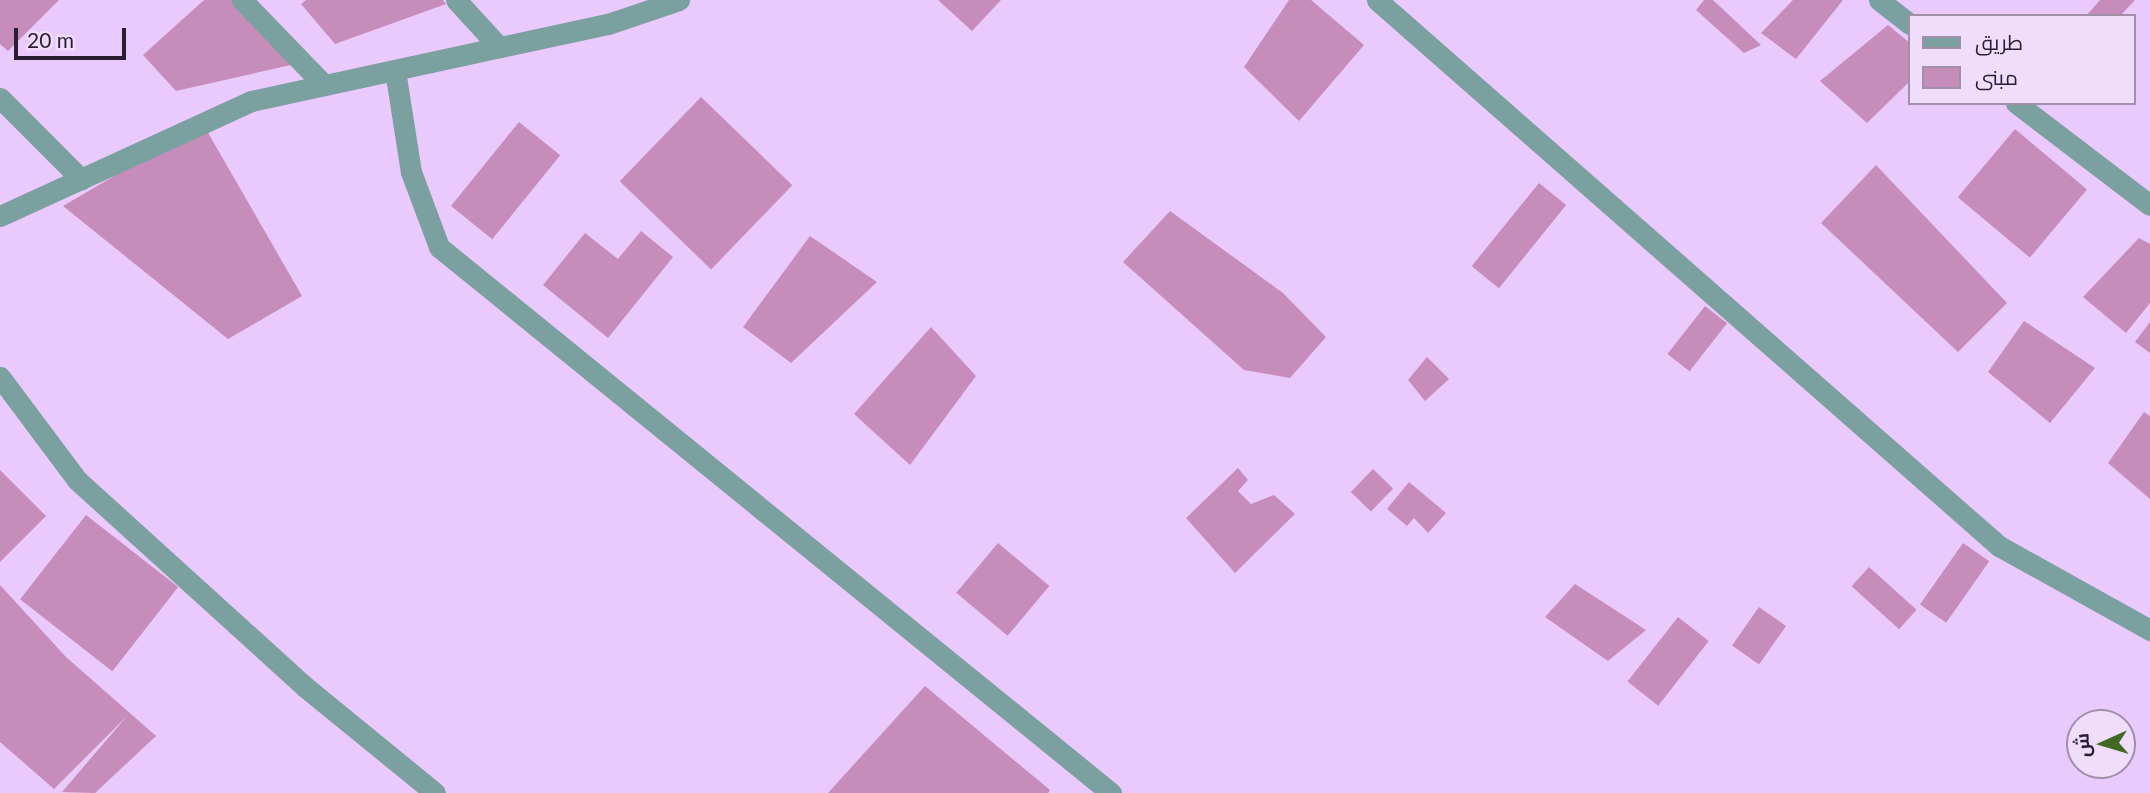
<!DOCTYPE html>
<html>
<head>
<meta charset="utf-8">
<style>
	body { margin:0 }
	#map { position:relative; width:2150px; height:793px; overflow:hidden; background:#eac9fc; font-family:Lato,Cairo,sans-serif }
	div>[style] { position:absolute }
	.building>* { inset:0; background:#c68dbb; transform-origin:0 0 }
	.minor>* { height:21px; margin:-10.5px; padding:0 10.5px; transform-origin:10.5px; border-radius:10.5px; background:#7aa09f }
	span { translate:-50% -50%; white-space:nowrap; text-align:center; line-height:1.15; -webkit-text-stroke:5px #f0dcfb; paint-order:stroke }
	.legend { position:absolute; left:1908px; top:14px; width:228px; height:91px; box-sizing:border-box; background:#f0dcfb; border:2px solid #a190aa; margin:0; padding:9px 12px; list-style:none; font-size:21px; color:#2a1e31 }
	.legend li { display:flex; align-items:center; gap:14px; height:35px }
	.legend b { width:35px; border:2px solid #a190aa }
	.north { position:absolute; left:2066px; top:709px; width:70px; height:70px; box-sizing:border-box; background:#f0dcfb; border:2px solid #a190aa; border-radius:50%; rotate:266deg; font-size:19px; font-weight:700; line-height:28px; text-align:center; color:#2a1e31 }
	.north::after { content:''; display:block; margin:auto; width:24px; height:32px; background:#426923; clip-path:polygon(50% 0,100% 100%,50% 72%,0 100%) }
	.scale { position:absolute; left:14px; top:28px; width:112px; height:32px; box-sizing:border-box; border:4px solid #2a1e31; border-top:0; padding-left:9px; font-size:21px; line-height:24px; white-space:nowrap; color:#2a1e31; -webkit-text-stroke:5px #f0dcfb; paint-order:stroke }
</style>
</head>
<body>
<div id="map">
	<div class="building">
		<i style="clip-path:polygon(0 0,59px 0,8px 51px,0 44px)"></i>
		<i style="clip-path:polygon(204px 0,233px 0,291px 65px,176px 91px,143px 55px)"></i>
		<i style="clip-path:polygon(306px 0,443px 0,446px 4px,335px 44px,301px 4px)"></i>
		<i style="clip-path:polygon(938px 0,1001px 0,972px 31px)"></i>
		<i style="clip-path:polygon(1289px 0,1311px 0,1364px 45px,1299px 121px,1244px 67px)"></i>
		<i style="clip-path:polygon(1704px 0,1713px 0,1761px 45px,1744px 53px,1696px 10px)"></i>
		<i style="clip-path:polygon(1793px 0,1843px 0,1796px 59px,1761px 33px)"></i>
		<i style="clip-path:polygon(2100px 0,2135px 0,2120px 16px,2086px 16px)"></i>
		<i style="clip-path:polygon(1888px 25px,1910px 43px,1910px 81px,1867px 123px,1820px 81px)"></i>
		<i style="left:701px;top:97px;width:127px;height:117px;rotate:44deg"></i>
		<i style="left:519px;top:122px;width:53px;height:108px;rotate:39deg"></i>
		<i style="clip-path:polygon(203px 124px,302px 296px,228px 339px,63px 206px)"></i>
		<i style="left:2015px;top:129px;width:94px;height:89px;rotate:40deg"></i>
		<i style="clip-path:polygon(1876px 165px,2007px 303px,1958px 352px,1821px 223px)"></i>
		<i style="left:1539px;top:183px;width:35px;height:107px;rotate:39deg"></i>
		<i style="clip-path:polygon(1170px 211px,1283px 293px,1326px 337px,1290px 378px,1244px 370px,1123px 262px)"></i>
		<i style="clip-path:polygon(641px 231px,673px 257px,608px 338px,543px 285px,585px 233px,618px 259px)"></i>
		<i style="clip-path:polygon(810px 236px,877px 282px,791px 363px,743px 327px)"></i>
		<i style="clip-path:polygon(2139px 238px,2150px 244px,2150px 303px,2126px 333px,2083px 297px)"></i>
		<i style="left:1705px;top:306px;width:28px;height:61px;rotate:38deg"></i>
		<i style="clip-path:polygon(2024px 321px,2095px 368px,2050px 423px,1988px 372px)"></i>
		<i style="clip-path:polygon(2150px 322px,2150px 353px,2135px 342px)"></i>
		<i style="clip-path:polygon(931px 327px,976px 376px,910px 465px,854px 414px)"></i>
		<i style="clip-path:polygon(1427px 357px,1449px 379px,1425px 401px,1408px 380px)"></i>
		<i style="clip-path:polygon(2144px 412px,2150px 416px,2150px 499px,2108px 463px)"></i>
		<i style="clip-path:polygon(1238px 468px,1248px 480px,1238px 491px,1251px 504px,1274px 495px,1295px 514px,1235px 573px,1186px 518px)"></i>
		<i style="left:1373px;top:469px;width:28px;height:32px;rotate:44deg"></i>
		<i style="clip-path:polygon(0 470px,46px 516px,0 562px)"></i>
		<i style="clip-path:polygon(1409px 482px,1446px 513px,1428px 533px,1414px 518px,1407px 526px,1387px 509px)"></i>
		<i style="left:86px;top:515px;width:117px;height:107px;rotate:38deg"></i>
		<i style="left:998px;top:543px;width:67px;height:65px;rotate:40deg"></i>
		<i style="left:1963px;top:543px;width:32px;height:75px;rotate:35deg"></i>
		<i style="left:1869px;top:567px;width:64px;height:26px;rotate:42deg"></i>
		<i style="clip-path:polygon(1575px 584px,1646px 630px,1608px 661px,1545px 617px)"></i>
		<i style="clip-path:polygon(0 585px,66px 657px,156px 736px,95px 793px,62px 792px,127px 716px,54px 789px,0 742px)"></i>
		<i style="left:1759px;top:607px;width:33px;height:47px;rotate:35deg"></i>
		<i style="left:1678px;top:617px;width:39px;height:82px;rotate:38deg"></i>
		<i style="clip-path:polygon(925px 686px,1050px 790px,1048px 793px,828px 793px)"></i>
	</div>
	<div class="minor">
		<i style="left:242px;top:0;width:118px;rotate:46deg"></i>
		<i style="left:456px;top:0;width:64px;rotate:47.5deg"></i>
		<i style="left:1377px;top:0;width:828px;rotate:41.28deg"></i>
		<i style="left:1999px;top:546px;width:173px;rotate:29.1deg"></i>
		<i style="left:1879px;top:0;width:39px;rotate:38deg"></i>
		<i style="left:395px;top:70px;width:103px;rotate:81.1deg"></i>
		<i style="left:411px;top:172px;width:80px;rotate:69.5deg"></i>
		<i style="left:439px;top:247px;width:866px;rotate:39.09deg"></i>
		<i style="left:0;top:98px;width:115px;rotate:45deg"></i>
		<i style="left:2016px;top:103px;width:168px;rotate:37.3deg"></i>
		<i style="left:0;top:216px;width:276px;rotate:-24.6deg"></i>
		<i style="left:251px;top:101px;width:365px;rotate:-12.2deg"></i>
		<i style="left:608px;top:24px;width:75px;rotate:-18.7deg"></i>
		<i style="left:0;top:377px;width:129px;rotate:53.2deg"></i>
		<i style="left:77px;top:480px;width:307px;rotate:42.2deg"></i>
		<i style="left:304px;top:686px;width:169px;rotate:39.2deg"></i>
	</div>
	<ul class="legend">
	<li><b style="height:9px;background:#7aa09f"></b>طريق</li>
	<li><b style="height:19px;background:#c68dbb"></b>مبنى</li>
	</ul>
	<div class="north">ش</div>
	<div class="scale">20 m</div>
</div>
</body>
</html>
